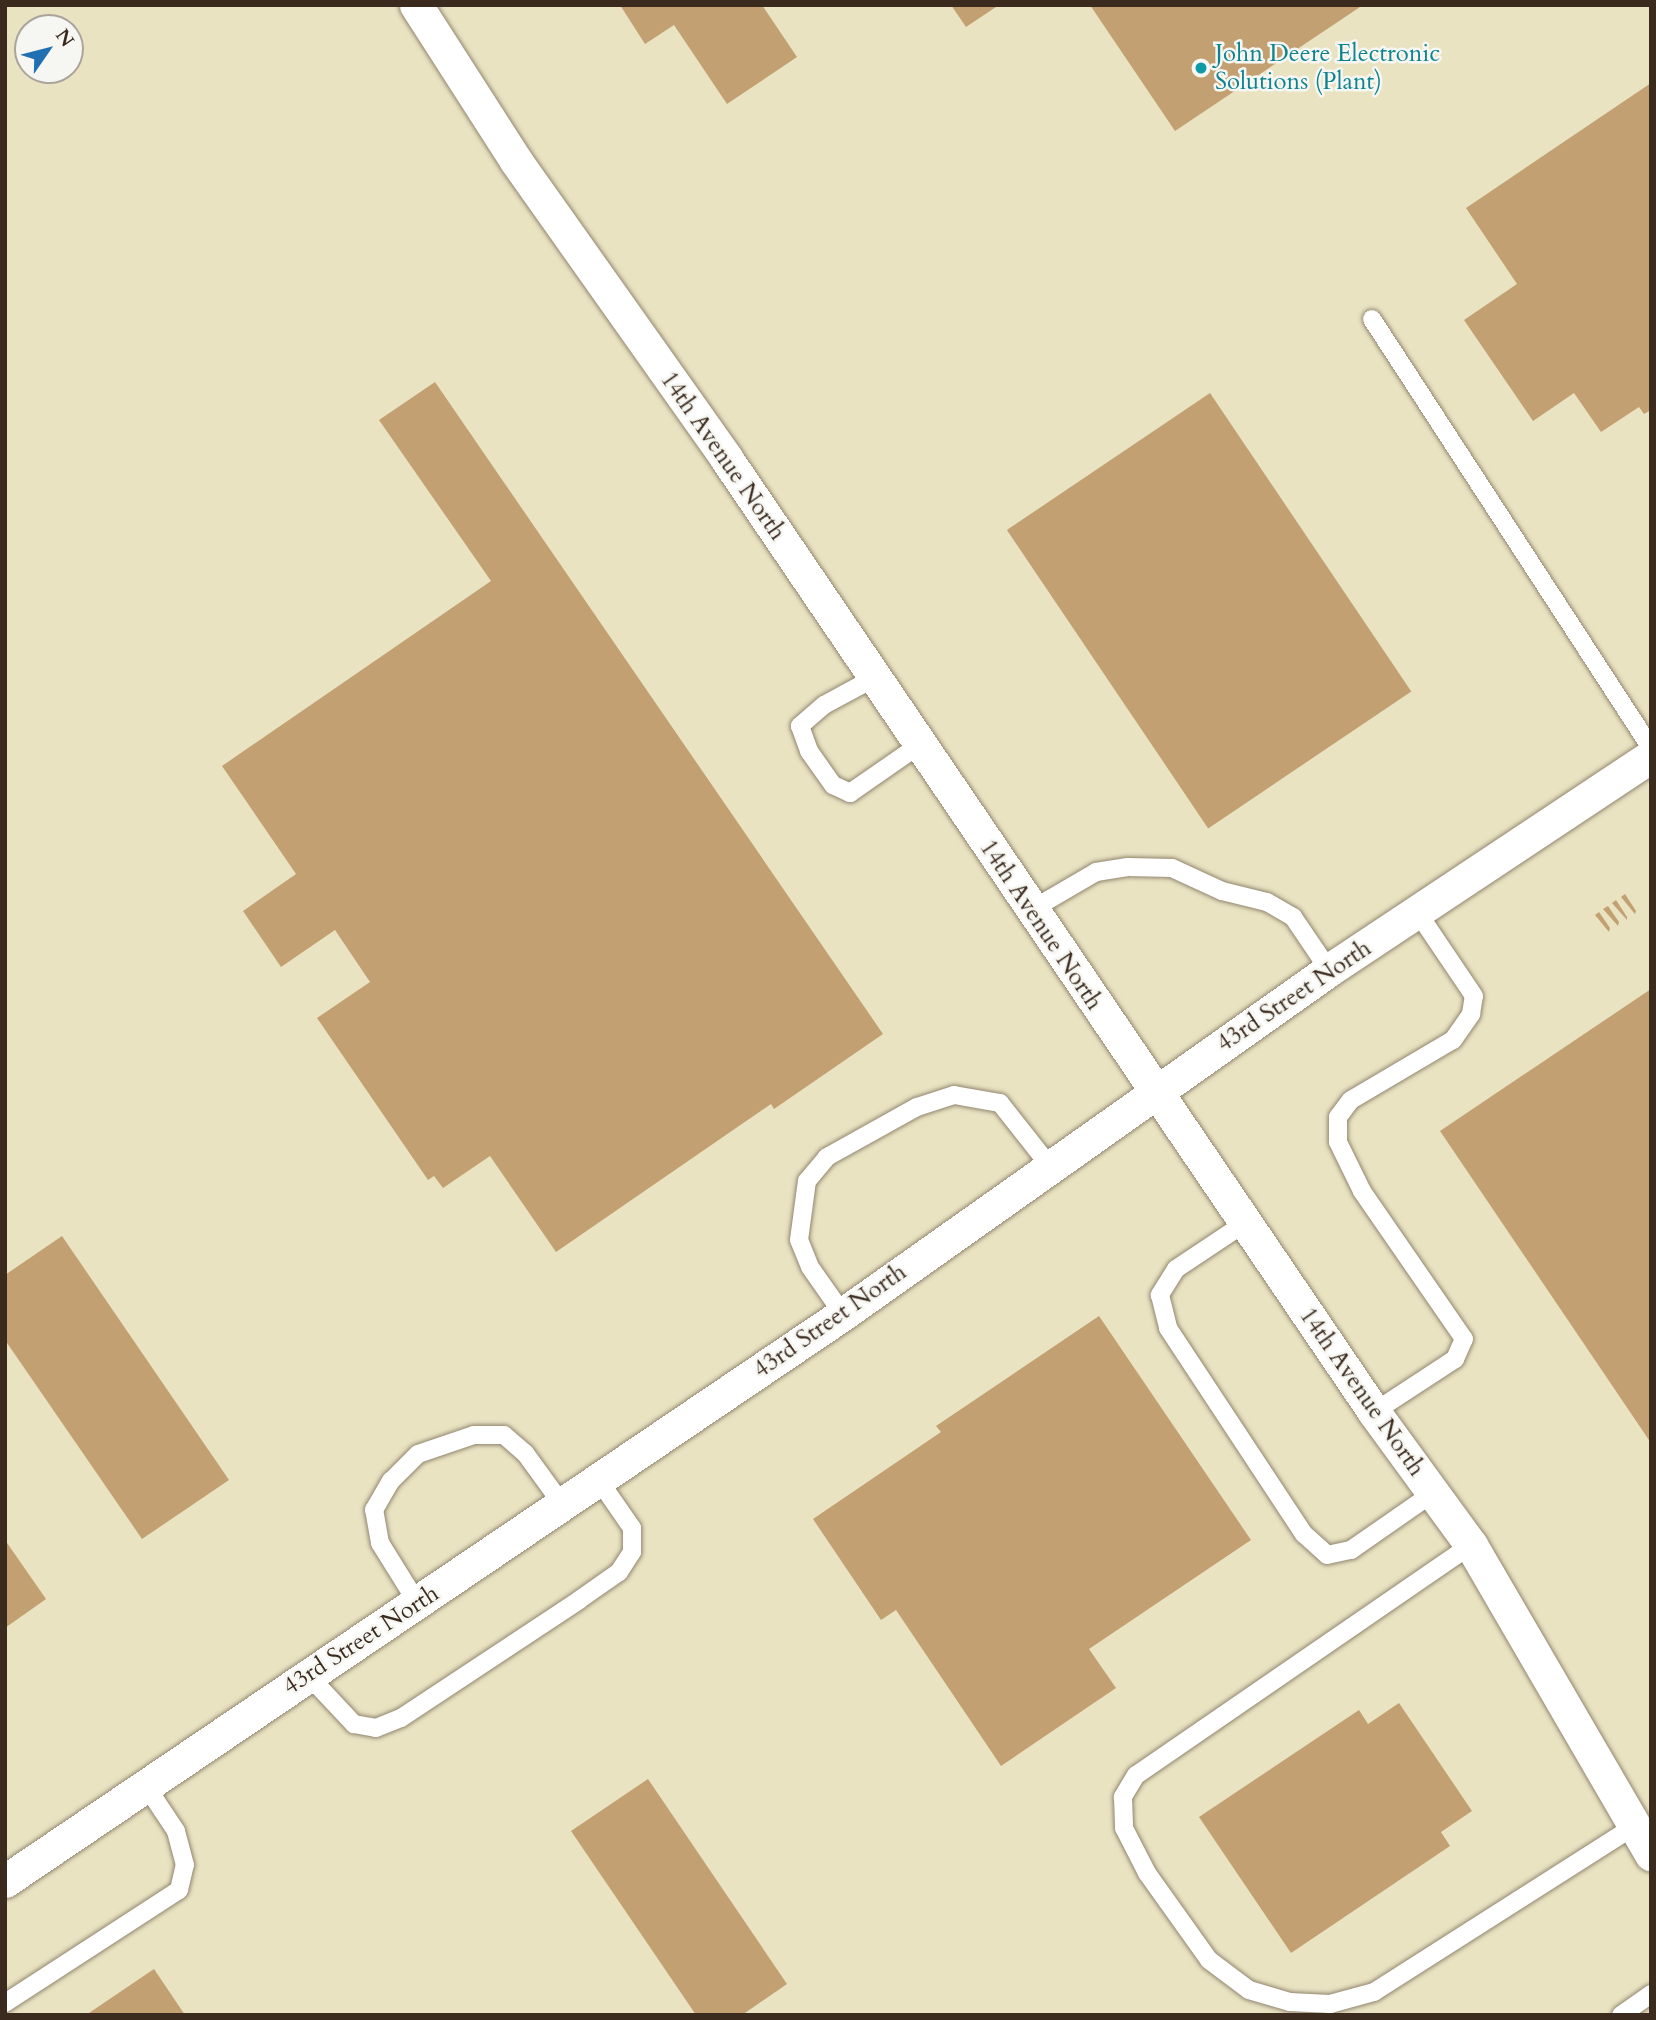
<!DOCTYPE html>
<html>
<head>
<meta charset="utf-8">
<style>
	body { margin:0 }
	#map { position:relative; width:1656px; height:2020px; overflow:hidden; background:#e9e3c2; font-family:Cardo,serif }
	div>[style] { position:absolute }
	.building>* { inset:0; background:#c2a072; transform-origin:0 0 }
	.roads { filter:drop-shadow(0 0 2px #928670) drop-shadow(0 0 2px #928670) }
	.lane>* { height:18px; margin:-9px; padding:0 9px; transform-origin:9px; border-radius:9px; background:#fff }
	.street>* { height:33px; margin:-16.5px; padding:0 16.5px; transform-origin:16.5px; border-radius:16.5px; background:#fff }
	.dots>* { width:19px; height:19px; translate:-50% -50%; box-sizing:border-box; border:4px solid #f6f6f2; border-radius:50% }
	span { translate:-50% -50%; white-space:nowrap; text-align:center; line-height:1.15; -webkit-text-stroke:5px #f6f6f2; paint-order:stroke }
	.culture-label { font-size:24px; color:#0d838f }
	.left { translate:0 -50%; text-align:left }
	.street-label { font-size:24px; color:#3b2a1e }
	.frame { position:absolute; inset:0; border:7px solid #3b2a1e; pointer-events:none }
	.north { position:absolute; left:14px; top:14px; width:70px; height:70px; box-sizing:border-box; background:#f6f6f2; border:2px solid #aba49d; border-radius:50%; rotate:55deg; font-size:19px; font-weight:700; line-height:28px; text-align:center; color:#3b2a1e }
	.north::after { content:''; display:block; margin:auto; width:24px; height:32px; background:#1f6fb2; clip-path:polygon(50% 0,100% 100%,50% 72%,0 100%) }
</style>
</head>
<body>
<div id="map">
	<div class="building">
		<i style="clip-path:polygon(620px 5px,762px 5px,797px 57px,727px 104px,674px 25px,645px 44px)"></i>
		<i style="clip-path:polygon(951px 5px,999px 5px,966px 27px)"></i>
		<i style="clip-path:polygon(1090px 5px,1363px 5px,1175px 131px)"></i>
		<i style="clip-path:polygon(1651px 83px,1651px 410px,1644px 414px,1639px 407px,1601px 432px,1574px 393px,1533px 421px,1464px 320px,1517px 284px,1466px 208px)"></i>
		<i style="clip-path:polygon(435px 382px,883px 1034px,774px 1109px,771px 1104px,556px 1252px,490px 1156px,443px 1188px,434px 1176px,428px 1180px,317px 1018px,370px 982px,335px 930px,281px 967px,243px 911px,296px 874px,222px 766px,491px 581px,379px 420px)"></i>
		<i style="left:1210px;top:393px;width:360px;height:245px;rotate:56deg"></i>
		<i style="clip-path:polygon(1625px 894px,1636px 911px,1635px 914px,1621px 897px)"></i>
		<i style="clip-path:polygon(1616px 900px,1627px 917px,1627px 920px,1612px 903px)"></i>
		<i style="clip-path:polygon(1608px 906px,1619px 922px,1618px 926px,1603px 909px)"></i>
		<i style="clip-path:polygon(1599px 912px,1610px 928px,1609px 932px,1595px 915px)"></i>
		<i style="clip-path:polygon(1651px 989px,1651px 1443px,1440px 1131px)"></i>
		<i style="clip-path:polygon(62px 1236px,229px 1480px,142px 1539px,5px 1340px,5px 1275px)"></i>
		<i style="clip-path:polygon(1099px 1316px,1251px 1540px,1089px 1649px,1116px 1688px,1001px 1766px,896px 1610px,881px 1620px,813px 1519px,941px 1432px,936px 1426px)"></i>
		<i style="clip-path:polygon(5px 1540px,46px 1599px,5px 1628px)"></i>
		<i style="clip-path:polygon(1399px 1703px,1472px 1811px,1441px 1832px,1450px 1846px,1291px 1953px,1199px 1817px,1359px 1710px,1368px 1724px)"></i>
		<i style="clip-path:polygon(648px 1779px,787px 1984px,742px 2015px,696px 2015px,571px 1831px)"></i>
		<i style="clip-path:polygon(154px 1969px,185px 2015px,86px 2015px)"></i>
	</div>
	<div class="roads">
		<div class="lane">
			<i style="left:1372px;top:319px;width:512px;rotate:56.96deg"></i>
			<i style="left:874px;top:678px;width:57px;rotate:151.6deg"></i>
			<i style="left:824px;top:705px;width:32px;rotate:139deg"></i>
			<i style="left:800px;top:726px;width:27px;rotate:70deg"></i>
			<i style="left:809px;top:751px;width:42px;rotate:54.8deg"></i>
			<i style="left:833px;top:785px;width:19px;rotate:25deg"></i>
			<i style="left:850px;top:793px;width:84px;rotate:-34.8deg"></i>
			<i style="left:1031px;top:910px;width:75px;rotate:-30.3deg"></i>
			<i style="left:1096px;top:872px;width:32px;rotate:-9deg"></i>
			<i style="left:1128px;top:867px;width:44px;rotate:1.3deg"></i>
			<i style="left:1172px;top:868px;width:55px;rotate:24.7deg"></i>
			<i style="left:1222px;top:891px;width:46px;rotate:13.7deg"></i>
			<i style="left:1267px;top:902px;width:30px;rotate:30deg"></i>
			<i style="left:1293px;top:917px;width:64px;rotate:55.8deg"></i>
			<i style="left:1245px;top:1223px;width:83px;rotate:146.3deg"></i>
			<i style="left:1176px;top:1269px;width:31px;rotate:122deg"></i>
			<i style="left:1160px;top:1295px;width:34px;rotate:76deg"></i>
			<i style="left:1168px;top:1328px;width:247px;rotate:56.6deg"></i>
			<i style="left:1304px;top:1534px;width:31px;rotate:42deg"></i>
			<i style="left:1327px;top:1555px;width:25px;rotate:-12deg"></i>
			<i style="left:1351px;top:1550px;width:100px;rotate:-34.8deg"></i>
			<i style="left:843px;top:1314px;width:57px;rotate:-125.1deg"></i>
			<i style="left:810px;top:1267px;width:29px;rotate:-112deg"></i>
			<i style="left:799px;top:1240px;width:60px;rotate:-82.3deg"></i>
			<i style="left:807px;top:1181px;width:31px;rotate:-50deg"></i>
			<i style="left:827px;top:1157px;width:103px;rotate:-29.1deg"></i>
			<i style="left:917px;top:1107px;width:39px;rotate:-18deg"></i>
			<i style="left:954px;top:1095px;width:47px;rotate:9.9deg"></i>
			<i style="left:1000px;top:1103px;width:79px;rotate:51.7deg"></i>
			<i style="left:1374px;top:1412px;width:97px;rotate:-33.2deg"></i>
			<i style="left:1455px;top:1359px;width:22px;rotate:-66deg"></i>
			<i style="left:1464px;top:1339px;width:180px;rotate:-124.6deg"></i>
			<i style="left:1362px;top:1191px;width:55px;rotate:-116.1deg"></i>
			<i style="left:1338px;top:1142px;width:25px;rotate:-90deg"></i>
			<i style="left:1338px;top:1117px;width:21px;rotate:-53deg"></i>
			<i style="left:1351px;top:1100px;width:118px;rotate:-30.5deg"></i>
			<i style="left:1453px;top:1040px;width:32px;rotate:-55deg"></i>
			<i style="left:1471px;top:1014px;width:18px;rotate:-81deg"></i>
			<i style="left:1474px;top:996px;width:100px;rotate:-124deg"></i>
			<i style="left:1471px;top:1545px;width:406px;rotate:145.5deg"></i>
			<i style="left:1136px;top:1775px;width:26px;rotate:121deg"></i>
			<i style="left:1123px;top:1797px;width:31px;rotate:88deg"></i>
			<i style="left:1124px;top:1828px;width:51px;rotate:62.9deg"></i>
			<i style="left:1147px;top:1873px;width:107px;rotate:54.5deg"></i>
			<i style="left:1209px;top:1960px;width:50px;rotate:36.9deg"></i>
			<i style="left:1249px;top:1990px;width:43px;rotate:16.3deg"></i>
			<i style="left:1290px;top:2002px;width:40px;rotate:2.9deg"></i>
			<i style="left:1330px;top:2004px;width:46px;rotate:-15.3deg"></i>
			<i style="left:1374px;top:1992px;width:311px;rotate:-32.5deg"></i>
			<i style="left:418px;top:1604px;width:72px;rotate:-121.9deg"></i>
			<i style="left:380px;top:1543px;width:34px;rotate:-100deg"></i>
			<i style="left:374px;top:1510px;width:34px;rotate:-60deg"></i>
			<i style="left:391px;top:1481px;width:38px;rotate:-45deg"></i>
			<i style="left:418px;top:1454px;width:59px;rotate:-18.7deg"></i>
			<i style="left:474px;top:1435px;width:30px"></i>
			<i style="left:504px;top:1435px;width:28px;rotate:41deg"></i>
			<i style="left:525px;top:1453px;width:63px;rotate:54deg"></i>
			<i style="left:307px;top:1674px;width:69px;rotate:46.8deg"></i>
			<i style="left:354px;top:1724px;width:22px;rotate:10deg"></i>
			<i style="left:376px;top:1728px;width:27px;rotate:-22deg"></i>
			<i style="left:401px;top:1718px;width:214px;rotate:-33.5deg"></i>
			<i style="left:579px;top:1600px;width:49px;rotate:-35deg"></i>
			<i style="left:619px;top:1572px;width:24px;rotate:-57deg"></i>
			<i style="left:632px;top:1552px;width:24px;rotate:-90deg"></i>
			<i style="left:632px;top:1528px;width:60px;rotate:-124.8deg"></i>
			<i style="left:5px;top:2003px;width:207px;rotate:-33deg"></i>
			<i style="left:179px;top:1890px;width:26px;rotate:-77deg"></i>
			<i style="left:185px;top:1865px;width:35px;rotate:-105deg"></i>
			<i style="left:176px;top:1831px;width:58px;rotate:-123.7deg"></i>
			<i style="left:1621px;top:2015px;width:37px;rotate:-35deg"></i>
		</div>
		<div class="street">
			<i style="left:416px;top:5px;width:185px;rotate:57.3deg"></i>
			<i style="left:516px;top:161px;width:364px;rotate:54.7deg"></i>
			<i style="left:726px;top:458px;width:1153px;rotate:55.81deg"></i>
			<i style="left:1374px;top:1412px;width:165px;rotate:53.9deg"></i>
			<i style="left:1471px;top:1545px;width:358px;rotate:59.8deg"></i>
			<i style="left:5px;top:1881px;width:1012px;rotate:-34.08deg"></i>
			<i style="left:843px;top:1314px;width:595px;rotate:-35.29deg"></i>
			<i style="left:1329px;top:970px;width:387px;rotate:-33.6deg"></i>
		</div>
	</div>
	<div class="dots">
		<i style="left:1201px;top:68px;background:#0f9aa8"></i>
	</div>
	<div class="culture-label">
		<span class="left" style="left:1215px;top:68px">John Deere Electronic<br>Solutions (Plant)</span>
	</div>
	<div class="street-label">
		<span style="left:723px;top:456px;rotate:55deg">14th Avenue North</span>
		<span style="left:1041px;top:925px;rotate:56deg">14th Avenue North</span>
		<span style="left:1294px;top:996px;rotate:-34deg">43rd Street North</span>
		<span style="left:830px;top:1321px;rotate:-35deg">43rd Street North</span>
		<span style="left:1362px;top:1392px;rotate:55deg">14th Avenue North</span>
		<span style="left:361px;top:1640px;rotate:-33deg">43rd Street North</span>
	</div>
	<div class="frame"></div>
	<div class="north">N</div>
</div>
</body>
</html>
